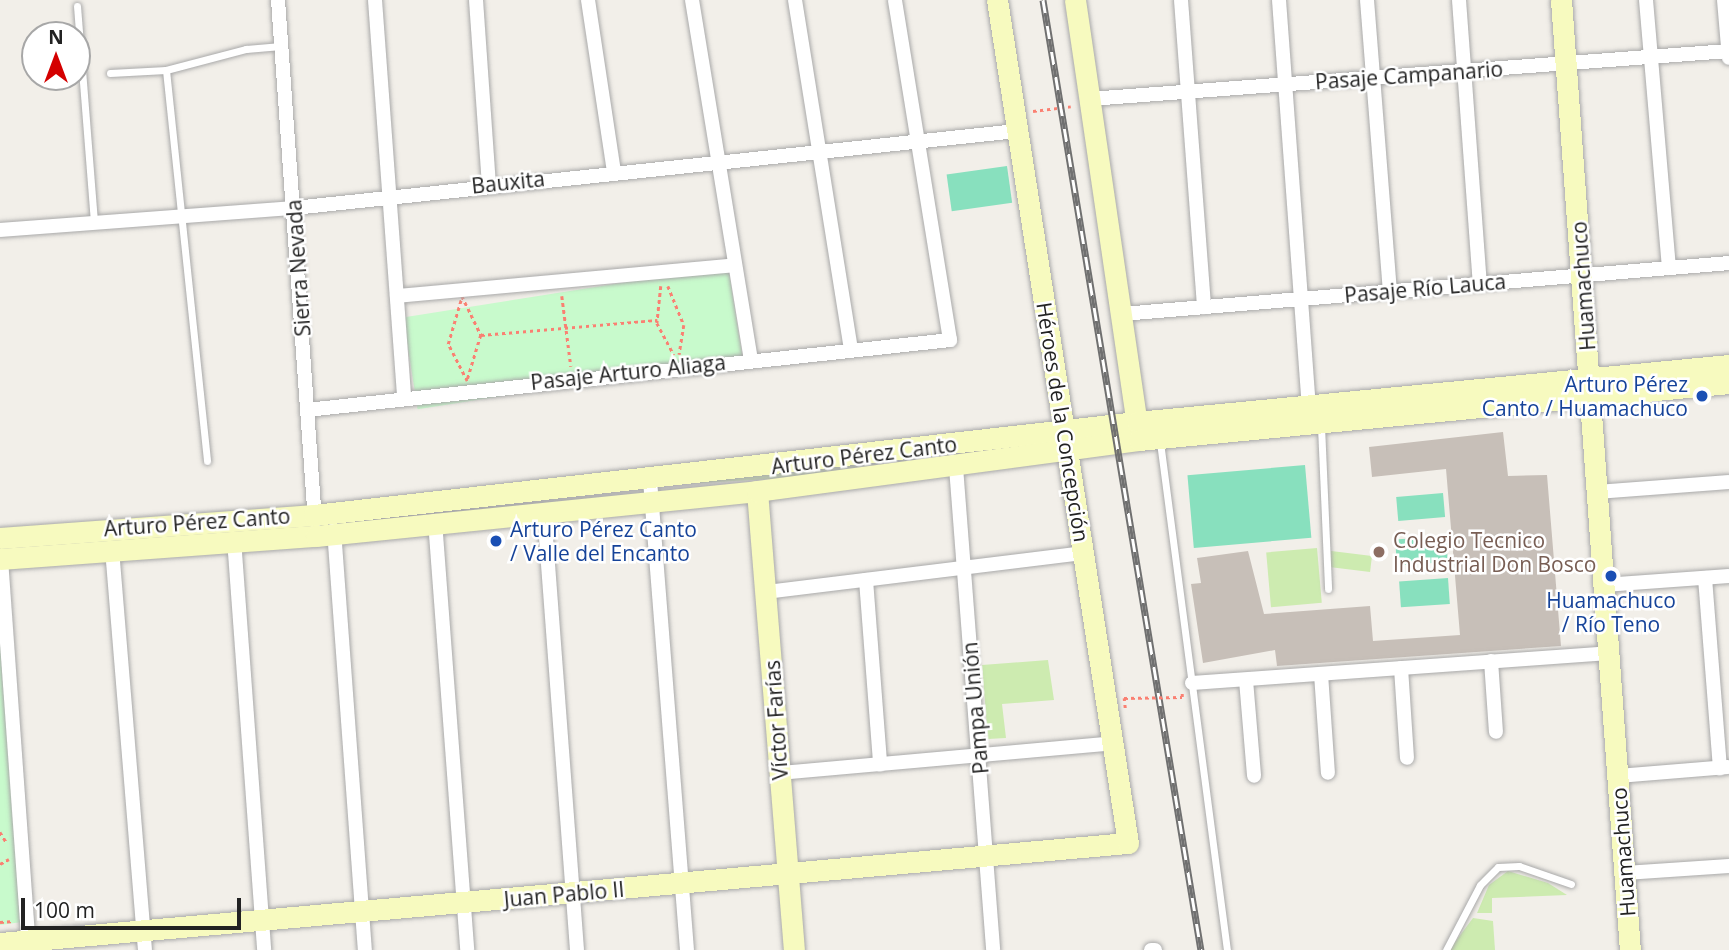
<!DOCTYPE html>
<html>
<head>
<meta charset="utf-8">
<style>
	body { margin:0 }
	#map { position:relative; width:1729px; height:950px; overflow:hidden; background:#f2efe9; font-family:"Open Sans",sans-serif }
	div>[style] { position:absolute }
	.grass>* { inset:0; background:#cdebb0; transform-origin:0 0 }
	.park>* { inset:0; background:#c8facc; transform-origin:0 0 }
	.pitch>* { inset:0; background:#88e0be; transform-origin:0 0 }
	.building>* { inset:0; background:#c7bfb8 }
	.path>* { height:2.5px; margin-top:-1.25px; transform-origin:0; background:repeating-linear-gradient(90deg,#fa8072 0 3.5px,transparent 0 7px) }
	.roads { filter:drop-shadow(0 0 2px #a9a9a9) drop-shadow(0 0 2px #a9a9a9) }
	.lane>* { height:7px; margin:-3.5px; padding:0 3.5px; transform-origin:3.5px; border-radius:3.5px; background:#fff }
	.street>* { height:14px; margin:-7px; padding:0 7px; transform-origin:7px; border-radius:7px; background:#fff }
	.secondary>* { height:21px; margin:-10.5px; padding:0 10.5px; transform-origin:10.5px; border-radius:10.5px; background:#f7fabf }
	.rail>* { height:7px; margin-top:-3.5px; transform-origin:0; background:repeating-linear-gradient(90deg,#fff 0 13px,#707070 0 26px); box-sizing:border-box; border-block:2px solid #707070 }
	.path-bridge>* { height:2.5px; margin-top:-1.25px; transform-origin:0; background:repeating-linear-gradient(90deg,#fa8072 0 3.5px,transparent 0 7px) }
	.dots>* { width:19px; height:19px; translate:-50% -50%; box-sizing:border-box; border:4px solid #fff; border-radius:50% }
	span { translate:-50% -50%; white-space:nowrap; text-align:center; line-height:1.15; -webkit-text-stroke:5px #fff; paint-order:stroke }
	.street-label { font-size:21px; color:#222 }
	.transit-label { font-size:21px; color:#164399 }
	.right { translate:-100% -50%; text-align:right }
	.left { translate:0 -50%; text-align:left }
	.education-label { font-size:21px; color:#785e54 }
	.north { position:absolute; left:21px; top:21px; width:70px; height:70px; box-sizing:border-box; background:#fff; border:2px solid #a7a7a7; border-radius:50%; rotate:0deg; font-size:19px; font-weight:700; line-height:28px; text-align:center; color:#222 }
	.north::after { content:''; display:block; margin:auto; width:24px; height:32px; background:#d40000; clip-path:polygon(50% 0,100% 100%,50% 72%,0 100%) }
	.scale { position:absolute; left:21px; top:898px; width:220px; height:32px; box-sizing:border-box; border:4px solid #222; border-top:0; padding-left:9px; font-size:21px; line-height:24px; white-space:nowrap; color:#222; -webkit-text-stroke:5px #fff; paint-order:stroke }
</style>
</head>
<body>
<div id="map">
	<div class="grass">
		<i style="clip-path:polygon(1015px 443px,787px 478px,665px 485px)"></i>
		<i style="left:1317px;top:548px;width:55px;height:51px;rotate:85deg"></i>
		<i style="left:1372px;top:556px;width:16px;height:43px;rotate:97deg"></i>
		<i style="clip-path:polygon(1048px 660px,1054px 700px,1002px 704px,1006px 738px,988px 739px,982px 665px)"></i>
		<i style="clip-path:polygon(1508px 871px,1548px 883px,1567px 895px,1492px 898px,1492px 913px,1477px 913px,1489px 885px)"></i>
		<i style="clip-path:polygon(1473px 918px,1493px 921px,1495px 950px,1449px 950px)"></i>
	</div>
	<div class="park">
		<i style="left:728px;top:266px;width:93px;height:329px;rotate:81deg"></i>
		<i style="clip-path:polygon(0 606px,22px 922px,0 925px)"></i>
	</div>
	<div class="pitch">
		<i style="left:1007px;top:166px;width:37px;height:61px;rotate:82deg"></i>
		<i style="left:1305px;top:465px;width:73px;height:118px;rotate:85deg"></i>
		<i style="left:1443px;top:493px;width:24px;height:47px;rotate:85deg"></i>
		<i style="left:1446px;top:536px;width:26px;height:51px;rotate:86deg"></i>
		<i style="left:1448px;top:578px;width:26px;height:49px;rotate:86deg"></i>
	</div>
	<div class="building">
		<i style="clip-path:polygon(1503px 432px,1508px 476px,1547px 475px,1561px 646px,1277px 666px,1275px 650px,1203px 663px,1191px 584px,1201px 583px,1197px 558px,1248px 551px,1264px 614px,1370px 606px,1373px 641px,1460px 635px,1446px 469px,1372px 477px,1369px 447px)"></i>
	</div>
	<div class="path">
		<i style="left:1033px;top:111px;width:38px;rotate:-7deg"></i>
		<i style="left:661px;top:286px;width:37px;rotate:96deg"></i>
		<i style="left:657px;top:323px;width:36px;rotate:62deg"></i>
		<i style="left:668px;top:286px;width:42px;rotate:67.7deg"></i>
		<i style="left:684px;top:325px;width:30px;rotate:99deg"></i>
		<i style="left:462px;top:296px;width:43px;rotate:64deg"></i>
		<i style="left:481px;top:335px;width:48px;rotate:106.9deg"></i>
		<i style="left:467px;top:381px;width:42px;rotate:-117.2deg"></i>
		<i style="left:448px;top:344px;width:50px;rotate:-73.7deg"></i>
		<i style="left:562px;top:296px;width:71px;rotate:82.7deg"></i>
		<i style="left:481px;top:335px;width:177px;rotate:-4.9deg"></i>
		<i style="left:0;top:832px;width:13px;rotate:58deg"></i>
		<i style="left:0;top:864px;width:10px;rotate:-29deg"></i>
		<i style="left:0;top:922px;width:14px;rotate:-4deg"></i>
	</div>
	<div class="roads">
		<div class="lane">
			<i style="left:77px;top:6px;width:216px;rotate:85.5deg"></i>
			<i style="left:166px;top:70px;width:393px;rotate:84deg"></i>
			<i style="left:110px;top:73px;width:56px;rotate:-3.1deg"></i>
			<i style="left:166px;top:70px;width:83px;rotate:-14.7deg"></i>
			<i style="left:246px;top:49px;width:35px;rotate:-5deg"></i>
			<i style="left:1321px;top:426px;width:163px;rotate:87.5deg"></i>
			<i style="left:1160px;top:442px;width:512px;rotate:82.49deg"></i>
			<i style="left:1446px;top:950px;width:73px;rotate:-62.4deg"></i>
			<i style="left:1480px;top:885px;width:25px;rotate:-45deg"></i>
			<i style="left:1498px;top:867px;width:21px;rotate:-3deg"></i>
			<i style="left:1519px;top:866px;width:55px;rotate:19.1deg"></i>
		</div>
		<div class="street">
			<i style="left:278px;top:0;width:522px;rotate:85.94deg"></i>
			<i style="left:375px;top:0;width:396px;rotate:85.8deg"></i>
			<i style="left:476px;top:0;width:184px;rotate:86deg"></i>
			<i style="left:588px;top:0;width:173px;rotate:81.4deg"></i>
			<i style="left:692px;top:0;width:365px;rotate:80.7deg"></i>
			<i style="left:795px;top:0;width:354px;rotate:80.9deg"></i>
			<i style="left:1181px;top:0;width:308px;rotate:85.7deg"></i>
			<i style="left:1279px;top:0;width:407px;rotate:85.8deg"></i>
			<i style="left:1367px;top:0;width:292px;rotate:85.5deg"></i>
			<i style="left:1459px;top:0;width:285px;rotate:85.8deg"></i>
			<i style="left:1646px;top:0;width:269px;rotate:85.1deg"></i>
			<i style="left:1724px;top:0;width:58px;rotate:85.1deg"></i>
			<i style="left:1090px;top:99px;width:641px;rotate:-4.3deg"></i>
			<i style="left:0;top:230px;width:295px;rotate:-4.3deg"></i>
			<i style="left:294px;top:208px;width:727px;rotate:-6.08deg"></i>
			<i style="left:397px;top:296px;width:339px;rotate:-5.2deg"></i>
			<i style="left:1122px;top:314px;width:609px;rotate:-4.8deg"></i>
			<i style="left:307px;top:410px;width:647px;rotate:-6.21deg"></i>
			<i style="left:950px;top:340px;width:344px;rotate:-99.2deg"></i>
			<i style="left:956px;top:467px;width:484px;rotate:85.6deg"></i>
			<i style="left:650px;top:480px;width:471px;rotate:85.5deg"></i>
			<i style="left:1597px;top:492px;width:132px;rotate:-4.3deg"></i>
			<i style="left:544px;top:511px;width:440px;rotate:85.7deg"></i>
			<i style="left:435px;top:521px;width:430px;rotate:85.7deg"></i>
			<i style="left:334px;top:530px;width:421px;rotate:85.8deg"></i>
			<i style="left:234px;top:539px;width:412px;rotate:85.8deg"></i>
			<i style="left:112px;top:549px;width:402px;rotate:85.3deg"></i>
			<i style="left:1px;top:559px;width:391px;rotate:85.9deg"></i>
			<i style="left:1705px;top:578px;width:191px;rotate:85.5deg"></i>
			<i style="left:866px;top:580px;width:185px;rotate:85.6deg"></i>
			<i style="left:1604px;top:585px;width:125px;rotate:-4.1deg"></i>
			<i style="left:766px;top:592px;width:320px;rotate:-7deg"></i>
			<i style="left:1491px;top:661px;width:71px;rotate:86deg"></i>
			<i style="left:1401px;top:668px;width:90px;rotate:86.2deg"></i>
			<i style="left:1321px;top:674px;width:99px;rotate:86deg"></i>
			<i style="left:1246px;top:680px;width:96px;rotate:85.2deg"></i>
			<i style="left:1192px;top:683px;width:418px;rotate:-4.1deg"></i>
			<i style="left:780px;top:773px;width:336px;rotate:-5.1deg"></i>
			<i style="left:1618px;top:776px;width:110px;rotate:-4.7deg"></i>
			<i style="left:1625px;top:873px;width:104px;rotate:-3.9deg"></i>
			<i style="left:1151px;top:950px;width:4px"></i>
		</div>
		<div class="secondary">
			<i style="left:1075px;top:0;width:439px;rotate:81.7deg"></i>
			<i style="left:1561px;top:0;width:953px;rotate:85.85deg"></i>
			<i style="left:757px;top:491px;width:460px;rotate:85.4deg"></i>
			<i style="left:0;top:538px;width:315px;rotate:-4.2deg"></i>
			<i style="left:314px;top:515px;width:828px;rotate:-6.45deg"></i>
			<i style="left:1137px;top:422px;width:595px;rotate:-5.5deg"></i>
			<i style="left:0;top:559px;width:317px;rotate:-4.2deg"></i>
			<i style="left:316px;top:536px;width:443px;rotate:-5.8deg"></i>
			<i style="left:757px;top:491px;width:385px;rotate:-7.6deg"></i>
			<i style="left:1139px;top:440px;width:593px;rotate:-5.52deg"></i>
			<i style="left:0;top:943px;width:1132px;rotate:-5.07deg"></i>
			<i style="left:1128px;top:843px;width:853px;rotate:-98.83deg"></i>
		</div>
	</div>
	<div class="rail">
		<i style="left:1043px;top:0;width:963px;rotate:80.56deg"></i>
	</div>
	<div class="path-bridge">
		<i style="left:1125px;top:708px;width:10px;rotate:-96deg"></i>
		<i style="left:1124px;top:698px;width:58px;rotate:-1deg"></i>
		<i style="left:1182px;top:697px;width:7px;rotate:-90deg"></i>
	</div>
	<div class="dots">
		<i style="left:1702px;top:396px;background:#1a4fb4"></i>
		<i style="left:496px;top:541px;background:#1a4fb4"></i>
		<i style="left:1379px;top:552px;background:#8d6e63"></i>
		<i style="left:1611px;top:576px;background:#1a4fb4"></i>
	</div>
	<div class="street-label">
		<span style="left:1409px;top:75px;rotate:-4deg">Pasaje Campanario</span>
		<span style="left:508px;top:182px;rotate:-6deg">Bauxita</span>
		<span style="left:298px;top:268px;rotate:-94deg">Sierra Nevada</span>
		<span style="left:1583px;top:286px;rotate:-94deg">Huamachuco</span>
		<span style="left:1425px;top:288px;rotate:-5deg">Pasaje Río Lauca</span>
		<span style="left:628px;top:372px;rotate:-6deg">Pasaje Arturo Aliaga</span>
		<span style="left:1063px;top:422px;rotate:81deg">Héroes de la Concepción</span>
		<span style="left:864px;top:455px;rotate:-7deg">Arturo Pérez Canto</span>
		<span style="left:197px;top:522px;rotate:-4deg">Arturo Pérez Canto</span>
		<span style="left:975px;top:708px;rotate:-95deg">Pampa Unión</span>
		<span style="left:776px;top:720px;rotate:-94deg">Víctor Farías</span>
		<span style="left:1623px;top:852px;rotate:-94deg">Huamachuco</span>
		<span style="left:564px;top:894px;rotate:-5deg">Juan Pablo II</span>
	</div>
	<div class="transit-label">
		<span class="right" style="left:1688px;top:396px">Arturo Pérez<br>Canto / Huamachuco</span>
		<span class="left" style="left:510px;top:541px">Arturo Pérez Canto<br>/ Valle del Encanto</span>
		<span style="left:1611px;top:612px">Huamachuco<br>/ Río Teno</span>
	</div>
	<div class="education-label">
		<span class="left" style="left:1393px;top:552px">Colegio Tecnico<br>Industrial Don Bosco</span>
	</div>
	<div class="north">N</div>
	<div class="scale">100 m</div>
</div>
</body>
</html>
